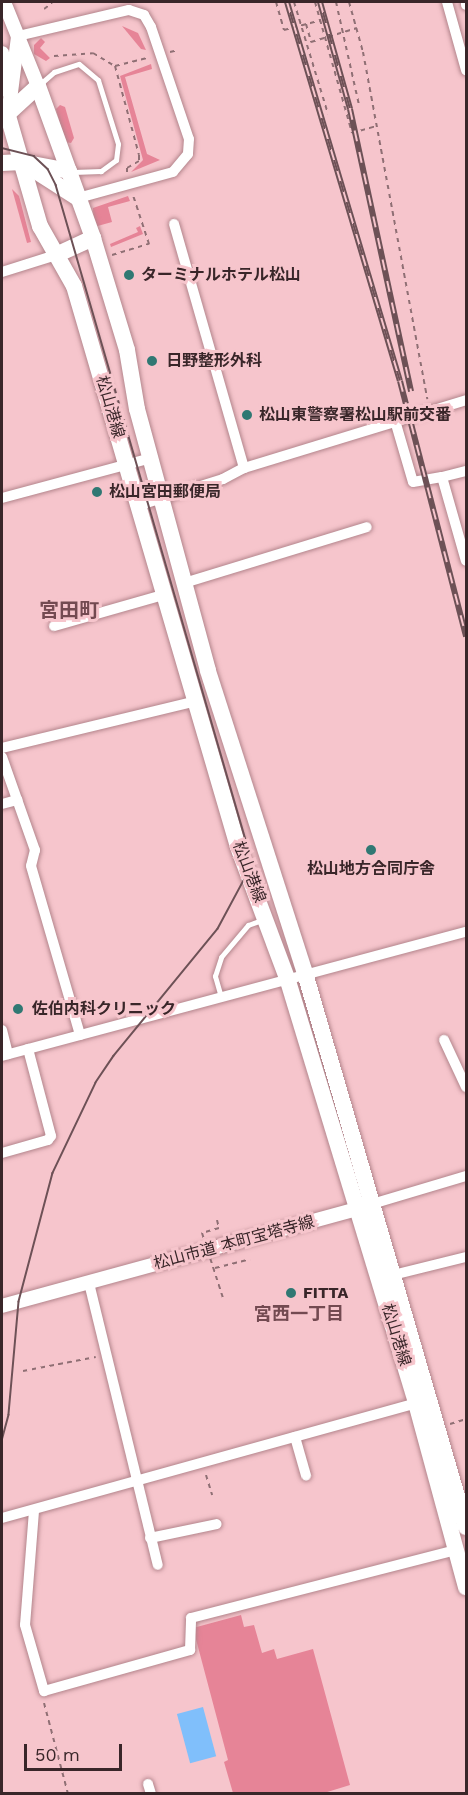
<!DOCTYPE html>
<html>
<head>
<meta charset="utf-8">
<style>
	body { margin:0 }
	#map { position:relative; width:468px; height:1795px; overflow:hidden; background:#f6c5cc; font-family:"Work Sans","Noto Sans JP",sans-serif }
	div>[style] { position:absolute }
	.green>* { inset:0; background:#e68497 }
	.water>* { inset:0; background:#80bffb; transform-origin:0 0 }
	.path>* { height:2px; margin-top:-1px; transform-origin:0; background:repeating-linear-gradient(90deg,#8f6f74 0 4.5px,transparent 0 9px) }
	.roads { filter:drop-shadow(0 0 2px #b3858c) drop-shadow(0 0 2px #b3858c) }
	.service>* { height:5px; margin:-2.5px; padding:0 2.5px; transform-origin:2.5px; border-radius:2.5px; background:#fff }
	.minor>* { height:10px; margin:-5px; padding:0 5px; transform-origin:5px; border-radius:5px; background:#fff }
	.tertiary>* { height:14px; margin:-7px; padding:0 7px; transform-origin:7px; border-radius:7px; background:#fff }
	.primary>* { height:16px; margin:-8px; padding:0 8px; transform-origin:8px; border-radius:8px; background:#fff }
	.tram>* { height:1.5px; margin:-0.75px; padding:0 0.75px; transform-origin:0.75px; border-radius:0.75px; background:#6d5156 }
	.rail>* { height:6px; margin-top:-3px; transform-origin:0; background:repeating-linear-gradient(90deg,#f6c5cc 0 11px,#6d5156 0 22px); box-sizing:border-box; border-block:2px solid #6d5156 }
	.path-bridge>* { height:2px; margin-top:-1px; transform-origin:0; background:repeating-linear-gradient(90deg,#8f6f74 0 4.5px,transparent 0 9px) }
	.dots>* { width:16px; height:16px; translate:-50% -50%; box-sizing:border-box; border:3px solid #f6c5cc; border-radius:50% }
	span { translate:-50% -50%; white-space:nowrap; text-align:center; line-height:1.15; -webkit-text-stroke:6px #f6c5cc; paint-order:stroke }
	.poi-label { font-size:16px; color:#392629; font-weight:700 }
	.left { translate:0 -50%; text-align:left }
	.street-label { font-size:16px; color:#392629 }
	.neighbourhood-label { font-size:18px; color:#734a51; font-weight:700 }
	.quarter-label { font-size:20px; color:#734a51; font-weight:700 }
	.frame { position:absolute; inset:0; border:3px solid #392629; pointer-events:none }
	.scale { position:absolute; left:24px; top:1744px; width:98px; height:27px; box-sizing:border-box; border:3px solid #392629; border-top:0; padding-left:8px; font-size:18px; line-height:21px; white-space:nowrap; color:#392629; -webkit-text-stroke:4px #f6c5cc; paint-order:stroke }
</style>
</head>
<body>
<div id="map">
	<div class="green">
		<i style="clip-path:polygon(122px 26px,138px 33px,146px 50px,141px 49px)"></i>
		<i style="clip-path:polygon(41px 38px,45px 42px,40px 48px,50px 58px,46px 61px,34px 54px,34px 45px)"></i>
		<i style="clip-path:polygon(151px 64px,152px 69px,125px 77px,147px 154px,160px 160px,131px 172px,143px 160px,120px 76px)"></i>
		<i style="clip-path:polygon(60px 105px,65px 107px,74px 138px,71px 143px,65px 142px,56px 109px)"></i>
		<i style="clip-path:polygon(12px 189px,19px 196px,31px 242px,27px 243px)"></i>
		<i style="clip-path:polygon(128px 196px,130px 201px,108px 207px,112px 222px,94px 227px,93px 208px)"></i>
		<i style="clip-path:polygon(140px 226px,143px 234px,111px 247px,110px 244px,138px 232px,136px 228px)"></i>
		<i style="clip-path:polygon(241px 1615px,244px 1627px,254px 1625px,262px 1653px,274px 1649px,277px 1659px,313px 1649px,350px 1785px,324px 1793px,233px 1793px,224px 1762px,228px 1760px,193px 1628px)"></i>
	</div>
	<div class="water">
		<i style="left:203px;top:1707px;width:51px;height:27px;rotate:75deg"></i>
	</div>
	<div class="path">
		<i style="left:165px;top:2px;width:1px"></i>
		<i style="left:276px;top:2px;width:29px;rotate:74deg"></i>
		<i style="left:284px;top:30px;width:38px;rotate:-15deg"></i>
		<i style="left:294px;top:2px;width:117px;rotate:73.1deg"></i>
		<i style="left:315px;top:2px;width:136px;rotate:74.2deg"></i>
		<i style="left:352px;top:133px;width:25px;rotate:-16deg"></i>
		<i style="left:336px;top:2px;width:106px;rotate:77.4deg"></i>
		<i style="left:349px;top:2px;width:52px;rotate:74.4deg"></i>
		<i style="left:363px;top:52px;width:353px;rotate:79.5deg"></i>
		<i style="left:44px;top:9px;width:10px;rotate:-37deg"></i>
		<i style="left:306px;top:24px;width:19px;rotate:74deg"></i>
		<i style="left:311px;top:42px;width:48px;rotate:-16.9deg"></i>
		<i style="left:170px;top:52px;width:9px;rotate:-13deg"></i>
		<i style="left:54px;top:56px;width:39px;rotate:-4deg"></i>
		<i style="left:93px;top:53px;width:26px;rotate:31deg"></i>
		<i style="left:115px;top:66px;width:92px;rotate:74.9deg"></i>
		<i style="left:139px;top:155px;width:6px;rotate:90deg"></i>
		<i style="left:139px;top:161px;width:14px;rotate:150deg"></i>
		<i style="left:127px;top:168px;width:4px;rotate:90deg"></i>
		<i style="left:115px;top:66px;width:36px;rotate:-14deg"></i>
		<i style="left:112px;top:255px;width:39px;rotate:-17deg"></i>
		<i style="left:149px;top:244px;width:52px;rotate:-108.1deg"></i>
		<i style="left:215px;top:1268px;width:36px;rotate:-14deg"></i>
		<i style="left:23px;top:1371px;width:74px;rotate:-10.9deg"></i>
		<i style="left:450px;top:1424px;width:17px;rotate:-17deg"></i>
		<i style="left:206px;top:1475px;width:21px;rotate:73deg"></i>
		<i style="left:44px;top:1703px;width:94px;rotate:75.2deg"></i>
	</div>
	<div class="roads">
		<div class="service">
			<i style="left:39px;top:85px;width:20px;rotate:-41deg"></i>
			<i style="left:54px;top:72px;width:26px;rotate:-18deg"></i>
			<i style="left:79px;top:64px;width:25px;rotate:40deg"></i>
			<i style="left:98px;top:80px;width:67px;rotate:72.6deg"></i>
			<i style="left:118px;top:144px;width:16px;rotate:97deg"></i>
			<i style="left:116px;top:160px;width:19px;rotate:144deg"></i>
			<i style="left:101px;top:171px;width:28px;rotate:178deg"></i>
			<i style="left:221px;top:997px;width:22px;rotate:-106deg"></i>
			<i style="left:215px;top:976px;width:20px;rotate:-72deg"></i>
			<i style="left:221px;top:957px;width:42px;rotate:-49.8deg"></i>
			<i style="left:248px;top:925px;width:15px;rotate:-20deg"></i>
		</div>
		<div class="minor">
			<i style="left:447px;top:2px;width:71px;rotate:74.4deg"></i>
			<i style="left:466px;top:2px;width:3px;rotate:90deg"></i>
			<i style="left:18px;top:36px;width:114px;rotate:-13.2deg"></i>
			<i style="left:129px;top:10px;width:16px;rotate:18deg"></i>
			<i style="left:144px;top:15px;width:14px;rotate:60deg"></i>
			<i style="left:151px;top:27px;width:118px;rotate:71.3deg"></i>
			<i style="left:189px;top:139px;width:15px;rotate:94deg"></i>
			<i style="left:188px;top:154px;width:23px;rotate:130deg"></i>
			<i style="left:173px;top:172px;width:98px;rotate:164.7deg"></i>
			<i style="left:174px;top:224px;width:254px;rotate:74deg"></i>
			<i style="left:2px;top:272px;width:57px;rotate:-17.5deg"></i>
			<i style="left:396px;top:424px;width:60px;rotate:73.7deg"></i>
			<i style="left:413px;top:482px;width:29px;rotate:-10deg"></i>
			<i style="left:442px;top:477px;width:87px;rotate:74.1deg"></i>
			<i style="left:442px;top:477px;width:25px;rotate:-14deg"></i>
			<i style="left:2px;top:498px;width:154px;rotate:-15deg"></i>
			<i style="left:140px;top:505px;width:87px;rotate:-17.4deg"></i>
			<i style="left:223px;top:479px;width:24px;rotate:-28deg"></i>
			<i style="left:244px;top:468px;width:232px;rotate:-17deg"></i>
			<i style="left:184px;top:583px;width:191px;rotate:-17deg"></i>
			<i style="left:54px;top:626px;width:116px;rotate:-15.9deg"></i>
			<i style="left:2px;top:748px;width:200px;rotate:-13.6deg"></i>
			<i style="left:2px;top:757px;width:99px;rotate:70.5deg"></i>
			<i style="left:35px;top:850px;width:16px;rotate:104deg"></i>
			<i style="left:31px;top:866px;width:176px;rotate:73.8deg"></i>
			<i style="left:2px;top:804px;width:16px;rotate:-15deg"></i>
			<i style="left:2px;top:1030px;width:25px;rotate:76deg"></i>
			<i style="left:444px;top:1040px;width:52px;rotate:64.9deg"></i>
			<i style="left:2px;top:1056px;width:480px;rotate:-15deg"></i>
			<i style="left:2px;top:1153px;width:48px;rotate:-15.8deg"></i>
			<i style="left:48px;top:1140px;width:5px;rotate:-53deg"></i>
			<i style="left:51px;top:1136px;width:90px;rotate:-104.8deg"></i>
			<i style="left:372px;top:1204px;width:98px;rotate:-16.6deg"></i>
			<i style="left:393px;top:1275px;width:75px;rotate:-13.9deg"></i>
			<i style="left:89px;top:1283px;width:290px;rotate:76.3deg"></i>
			<i style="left:295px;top:1437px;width:40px;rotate:74deg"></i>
			<i style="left:34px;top:1511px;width:114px;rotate:94.5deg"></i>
			<i style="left:25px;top:1625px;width:69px;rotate:73.9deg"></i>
			<i style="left:44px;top:1691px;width:152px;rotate:-15.7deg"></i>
			<i style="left:190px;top:1650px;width:32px;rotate:-88deg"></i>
			<i style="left:191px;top:1618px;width:274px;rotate:-14.4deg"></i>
			<i style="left:2px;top:1518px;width:430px;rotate:-15.5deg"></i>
			<i style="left:150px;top:1538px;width:68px;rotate:-11.8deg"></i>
			<i style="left:148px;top:1784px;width:10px;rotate:73deg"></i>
		</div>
		<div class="tertiary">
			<i style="left:4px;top:2px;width:91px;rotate:68deg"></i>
			<i style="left:2px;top:53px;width:37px;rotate:84deg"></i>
			<i style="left:8px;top:116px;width:80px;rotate:-82.8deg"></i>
			<i style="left:2px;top:1306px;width:378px;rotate:-15.3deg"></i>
		</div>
		<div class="primary">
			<i style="left:8px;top:116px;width:115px;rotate:73.8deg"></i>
			<i style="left:40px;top:226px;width:69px;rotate:60.5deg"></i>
			<i style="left:74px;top:286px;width:584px;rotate:73.7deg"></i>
			<i style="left:238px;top:847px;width:143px;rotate:69.5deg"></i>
			<i style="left:288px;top:981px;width:441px;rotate:73.1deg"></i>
			<i style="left:416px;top:1403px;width:191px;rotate:74.8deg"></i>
			<i style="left:2px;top:119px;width:49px;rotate:-42.5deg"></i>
			<i style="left:38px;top:86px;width:162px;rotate:70.1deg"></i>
			<i style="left:93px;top:238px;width:117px;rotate:73.1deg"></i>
			<i style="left:127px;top:350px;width:60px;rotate:80.4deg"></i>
			<i style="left:137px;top:409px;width:271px;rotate:74.8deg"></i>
			<i style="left:208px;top:671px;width:317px;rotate:72.2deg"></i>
			<i style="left:305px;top:973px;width:577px;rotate:73.8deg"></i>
			<i style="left:2px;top:163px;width:20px;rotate:-3deg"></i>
			<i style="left:22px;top:162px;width:48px;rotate:10.8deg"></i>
			<i style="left:31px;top:168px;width:56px;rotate:32.6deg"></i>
			<i style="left:56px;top:255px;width:41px;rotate:-24.7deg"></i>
		</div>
	</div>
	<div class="tram">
		<i style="left:2px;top:148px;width:33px;rotate:14deg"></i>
		<i style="left:34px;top:156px;width:19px;rotate:43deg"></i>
		<i style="left:48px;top:169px;width:18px;rotate:63deg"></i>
		<i style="left:56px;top:185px;width:689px;rotate:73.83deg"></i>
		<i style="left:248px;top:847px;width:28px;rotate:92deg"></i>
		<i style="left:247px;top:875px;width:61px;rotate:118.2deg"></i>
		<i style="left:218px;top:929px;width:164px;rotate:129.3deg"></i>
		<i style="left:114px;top:1056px;width:32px;rotate:124deg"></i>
		<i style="left:96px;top:1083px;width:100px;rotate:115.5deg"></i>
		<i style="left:53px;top:1173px;width:133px;rotate:104.8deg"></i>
		<i style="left:19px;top:1302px;width:113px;rotate:95.1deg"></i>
		<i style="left:9px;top:1415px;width:27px;rotate:105deg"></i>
	</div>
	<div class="rail">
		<i style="left:287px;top:2px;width:395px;rotate:73.4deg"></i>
		<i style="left:400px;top:381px;width:264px;rotate:75.5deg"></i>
		<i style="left:320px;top:2px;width:111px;rotate:74.3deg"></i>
		<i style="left:350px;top:109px;width:289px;rotate:77.8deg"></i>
	</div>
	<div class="path-bridge">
		<i style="left:217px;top:1220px;width:8px;rotate:76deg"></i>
		<i style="left:219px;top:1228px;width:18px;rotate:164deg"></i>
		<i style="left:202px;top:1233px;width:71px;rotate:72.1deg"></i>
	</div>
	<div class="dots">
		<i style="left:129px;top:275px;background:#307873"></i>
		<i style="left:152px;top:361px;background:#307873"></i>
		<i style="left:247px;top:415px;background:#307873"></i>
		<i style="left:97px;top:492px;background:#307873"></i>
		<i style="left:371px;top:850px;background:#307873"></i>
		<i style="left:18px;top:1009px;background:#307873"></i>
		<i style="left:291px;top:1293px;background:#307873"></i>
	</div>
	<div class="poi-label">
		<span class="left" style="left:141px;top:275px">ターミナルホテル松山</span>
		<span class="left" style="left:166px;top:361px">日野整形外科</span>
		<span class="left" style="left:259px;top:415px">松山東警察署松山駅前交番</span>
		<span class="left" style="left:109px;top:492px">松山宮田郵便局</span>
		<span style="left:371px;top:869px">松山地方合同庁舎</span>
		<span class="left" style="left:32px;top:1009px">佐伯内科クリニック</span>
		<span class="left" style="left:303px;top:1293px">FITTA</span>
	</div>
	<div class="street-label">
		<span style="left:110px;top:407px;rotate:74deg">松山港線</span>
		<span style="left:249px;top:872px;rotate:69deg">松山港線</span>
		<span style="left:234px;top:1243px;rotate:-15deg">松山市道 本町宝塔寺線</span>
		<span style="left:396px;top:1335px;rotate:73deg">松山港線</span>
	</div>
	<div class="neighbourhood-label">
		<span style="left:299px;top:1314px">宮西一丁目</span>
	</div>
	<div class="quarter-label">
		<span style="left:69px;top:610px">宮田町</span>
	</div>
	<div class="frame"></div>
	<div class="scale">50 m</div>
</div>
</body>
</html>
